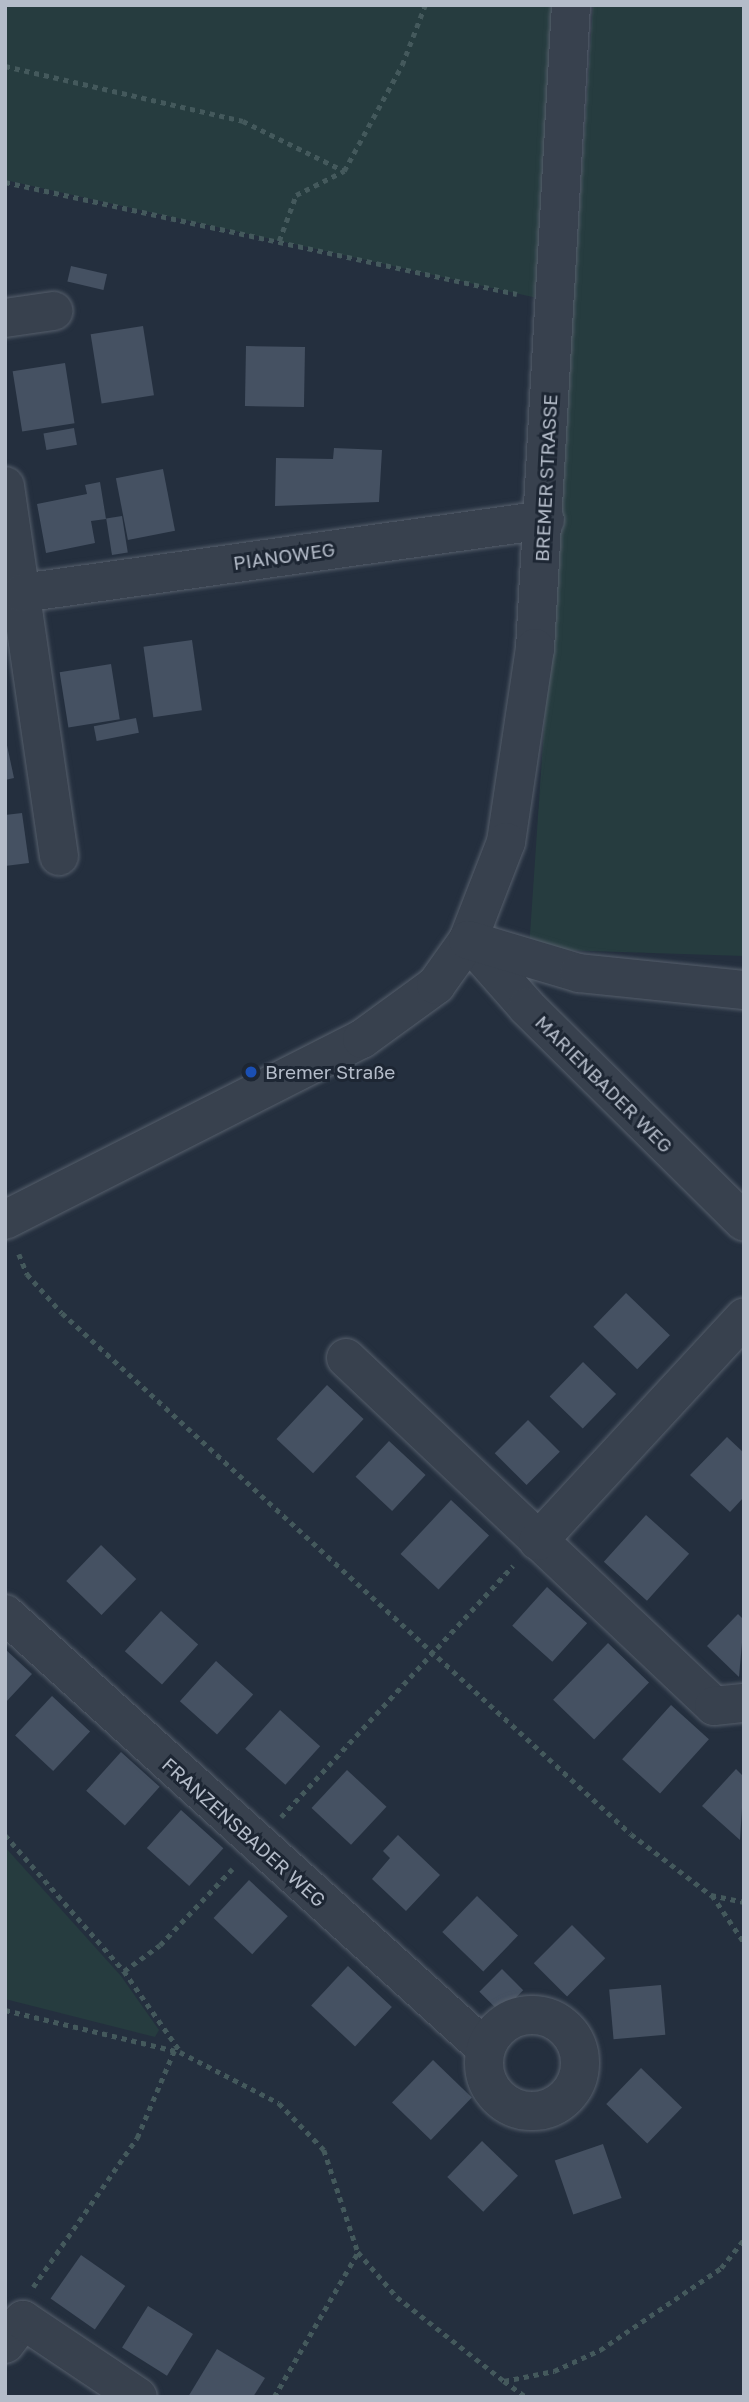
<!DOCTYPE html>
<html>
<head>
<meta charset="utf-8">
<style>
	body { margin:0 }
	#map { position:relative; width:749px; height:2402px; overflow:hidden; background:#242f3e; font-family:"Golos Text",sans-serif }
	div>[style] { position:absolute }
	.green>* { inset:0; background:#263c3f }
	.building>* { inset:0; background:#455162; transform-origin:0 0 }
	.path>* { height:4.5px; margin-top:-2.25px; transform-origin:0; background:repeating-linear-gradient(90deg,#44595c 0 5px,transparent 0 10px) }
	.roads { filter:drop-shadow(0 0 2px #565f6c) drop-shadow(0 0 2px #565f6c) }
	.minor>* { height:38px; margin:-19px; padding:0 19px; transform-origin:19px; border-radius:19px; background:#38414e }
	.minor>.ring { margin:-19px; padding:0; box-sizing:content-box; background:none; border:38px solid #38414e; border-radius:50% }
	.tertiary>* { height:38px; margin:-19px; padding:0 19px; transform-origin:19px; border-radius:19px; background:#38414e }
	.dots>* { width:19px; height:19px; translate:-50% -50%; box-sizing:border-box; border:4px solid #1d2633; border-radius:50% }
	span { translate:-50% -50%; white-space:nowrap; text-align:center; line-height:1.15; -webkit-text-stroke:6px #1d2633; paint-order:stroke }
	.street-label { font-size:19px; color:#b4bcc9 }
	.poi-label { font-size:19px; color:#b4bcc9 }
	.left { translate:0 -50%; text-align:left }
	.frame { position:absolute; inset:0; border:7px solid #b4bcc9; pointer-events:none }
</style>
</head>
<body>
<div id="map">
	<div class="green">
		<i style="clip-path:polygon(5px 5px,571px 5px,555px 302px,5px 180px)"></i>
		<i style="clip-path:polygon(593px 5px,744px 5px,744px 956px,529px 949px)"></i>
		<i style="clip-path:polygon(5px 1847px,121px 1976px,159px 2030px,155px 2037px,5px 1999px)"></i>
	</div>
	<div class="building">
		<i style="left:71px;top:266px;width:37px;height:16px;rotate:13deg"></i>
		<i style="left:143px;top:326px;width:70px;height:53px;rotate:81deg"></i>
		<i style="left:246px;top:346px;width:59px;height:60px;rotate:1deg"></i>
		<i style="left:65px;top:363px;width:61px;height:53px;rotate:81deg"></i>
		<i style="left:74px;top:428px;width:17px;height:31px;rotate:80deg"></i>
		<i style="clip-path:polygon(334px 448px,382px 450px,379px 502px,275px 506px,276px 458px,333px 459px)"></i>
		<i style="left:163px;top:469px;width:63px;height:48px;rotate:79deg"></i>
		<i style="clip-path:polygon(100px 482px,106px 519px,91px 521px,95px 543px,46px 553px,37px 504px,87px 494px,85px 485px)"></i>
		<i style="left:122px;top:516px;width:37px;height:16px;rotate:81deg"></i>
		<i style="left:192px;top:640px;width:71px;height:49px;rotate:82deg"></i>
		<i style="left:111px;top:664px;width:56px;height:52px;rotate:81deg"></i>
		<i style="left:136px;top:718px;width:15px;height:43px;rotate:79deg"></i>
		<i style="clip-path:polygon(5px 736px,14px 778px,5px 780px)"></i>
		<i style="clip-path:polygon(22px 813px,29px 863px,5px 866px,5px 815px)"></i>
		<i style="left:626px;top:1293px;width:61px;height:47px;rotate:44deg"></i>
		<i style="left:583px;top:1362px;width:46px;height:48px;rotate:44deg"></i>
		<i style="left:327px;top:1385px;width:50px;height:74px;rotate:43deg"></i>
		<i style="left:528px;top:1420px;width:45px;height:47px;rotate:45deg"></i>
		<i style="clip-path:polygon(727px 1437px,744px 1453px,744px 1497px,730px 1512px,690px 1475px)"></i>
		<i style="left:389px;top:1441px;width:50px;height:49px;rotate:43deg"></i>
		<i style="left:451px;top:1500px;width:52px;height:74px;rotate:43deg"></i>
		<i style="left:646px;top:1515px;width:58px;height:63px;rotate:42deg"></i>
		<i style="left:101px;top:1545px;width:49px;height:50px;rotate:44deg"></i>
		<i style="left:547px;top:1587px;width:54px;height:52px;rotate:42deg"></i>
		<i style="left:161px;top:1611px;width:50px;height:54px;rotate:42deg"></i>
		<i style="clip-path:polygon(738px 1614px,744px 1620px,739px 1677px,707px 1646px)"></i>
		<i style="left:608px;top:1643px;width:57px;height:79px;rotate:44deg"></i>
		<i style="clip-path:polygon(5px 1649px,32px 1674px,5px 1703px)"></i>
		<i style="left:216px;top:1661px;width:50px;height:54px;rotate:42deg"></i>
		<i style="left:52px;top:1696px;width:52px;height:54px;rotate:43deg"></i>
		<i style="left:671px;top:1705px;width:51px;height:73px;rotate:42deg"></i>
		<i style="left:280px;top:1710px;width:54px;height:52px;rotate:42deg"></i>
		<i style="left:121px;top:1752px;width:52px;height:52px;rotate:42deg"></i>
		<i style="clip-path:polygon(736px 1769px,744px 1777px,740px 1840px,702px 1806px)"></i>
		<i style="left:347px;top:1770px;width:54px;height:52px;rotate:43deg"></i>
		<i style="left:181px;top:1810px;width:57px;height:51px;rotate:42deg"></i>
		<i style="clip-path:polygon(398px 1835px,440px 1875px,406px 1911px,372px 1879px,390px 1858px,383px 1851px)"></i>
		<i style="left:249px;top:1880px;width:53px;height:52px;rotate:43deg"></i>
		<i style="left:477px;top:1896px;width:57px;height:50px;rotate:44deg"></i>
		<i style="left:572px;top:1925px;width:47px;height:54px;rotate:45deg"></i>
		<i style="left:348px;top:1966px;width:60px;height:54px;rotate:43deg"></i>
		<i style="left:502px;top:1969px;width:30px;height:32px;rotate:45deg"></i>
		<i style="left:661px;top:1985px;width:50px;height:52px;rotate:85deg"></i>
		<i style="left:433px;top:2060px;width:54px;height:59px;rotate:44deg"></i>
		<i style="left:641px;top:2068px;width:57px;height:50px;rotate:44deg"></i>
		<i style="left:482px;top:2141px;width:50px;height:50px;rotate:44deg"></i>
		<i style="left:603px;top:2144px;width:57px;height:51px;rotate:71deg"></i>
		<i style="left:81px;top:2255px;width:54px;height:53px;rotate:35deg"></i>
		<i style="left:148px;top:2306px;width:53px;height:49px;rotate:32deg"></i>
		<i style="clip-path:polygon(217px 2349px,265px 2378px,253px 2397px,188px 2397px)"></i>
	</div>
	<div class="path">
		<i style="left:5px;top:66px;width:244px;rotate:13deg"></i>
		<i style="left:243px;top:121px;width:113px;rotate:26.3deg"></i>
		<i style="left:5px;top:182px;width:524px;rotate:12.34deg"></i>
		<i style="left:279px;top:241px;width:49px;rotate:-69.7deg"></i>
		<i style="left:296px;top:195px;width:54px;rotate:-26.6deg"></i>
		<i style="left:344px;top:171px;width:121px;rotate:-61.3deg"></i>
		<i style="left:402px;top:65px;width:64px;rotate:-69deg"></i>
		<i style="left:19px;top:1254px;width:22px;rotate:68deg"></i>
		<i style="left:27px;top:1274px;width:52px;rotate:48.1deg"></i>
		<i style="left:62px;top:1313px;width:771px;rotate:42.48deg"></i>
		<i style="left:631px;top:1834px;width:101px;rotate:37.3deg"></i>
		<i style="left:711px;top:1895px;width:34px;rotate:12deg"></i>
		<i style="left:281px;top:1817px;width:342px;rotate:-47.3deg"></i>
		<i style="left:5px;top:1835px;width:181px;rotate:48.8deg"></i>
		<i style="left:124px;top:1971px;width:98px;rotate:55deg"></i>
		<i style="left:712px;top:1895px;width:57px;rotate:55.8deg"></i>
		<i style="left:124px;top:1971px;width:44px;rotate:-35.8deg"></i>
		<i style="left:160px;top:1945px;width:105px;rotate:-46.5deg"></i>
		<i style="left:5px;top:2010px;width:180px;rotate:13.5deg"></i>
		<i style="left:180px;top:2052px;width:111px;rotate:27.3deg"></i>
		<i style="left:279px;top:2103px;width:65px;rotate:46.2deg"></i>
		<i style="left:324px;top:2150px;width:108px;rotate:71.6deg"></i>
		<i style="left:358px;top:2252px;width:60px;rotate:49.1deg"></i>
		<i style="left:397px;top:2297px;width:136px;rotate:38.1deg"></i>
		<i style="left:504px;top:2381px;width:51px;rotate:-11.3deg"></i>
		<i style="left:554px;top:2371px;width:51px;rotate:-24.5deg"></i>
		<i style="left:600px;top:2350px;width:146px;rotate:-34.1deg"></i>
		<i style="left:721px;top:2268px;width:36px;rotate:-51deg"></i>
		<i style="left:33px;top:2287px;width:182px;rotate:-55.1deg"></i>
		<i style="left:137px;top:2138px;width:95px;rotate:-67deg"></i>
		<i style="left:504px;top:2381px;width:27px;rotate:36deg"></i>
		<i style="left:274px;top:2397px;width:168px;rotate:-59.9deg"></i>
	</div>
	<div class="roads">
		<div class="minor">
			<i style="left:571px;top:5px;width:644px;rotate:93.2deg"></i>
			<i style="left:535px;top:648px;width:196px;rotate:98.5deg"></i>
			<i style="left:506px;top:842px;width:105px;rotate:111.2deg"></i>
			<i style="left:468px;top:940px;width:89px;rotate:48.6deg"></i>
			<i style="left:527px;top:1007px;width:305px;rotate:44.7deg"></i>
			<i style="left:5px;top:318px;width:49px;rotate:-8.3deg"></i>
			<i style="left:5px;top:486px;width:374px;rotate:81.7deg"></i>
			<i style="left:22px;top:593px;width:528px;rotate:-7.95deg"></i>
			<i style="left:346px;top:1358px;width:506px;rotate:43.4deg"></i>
			<i style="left:714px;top:1706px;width:30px;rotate:-6deg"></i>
			<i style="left:538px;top:1541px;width:304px;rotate:-47.3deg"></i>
			<i style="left:5px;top:1614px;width:647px;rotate:42.12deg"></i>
			<i class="ring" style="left:484px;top:2015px;width:58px;height:58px"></i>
			<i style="left:5px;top:2344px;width:30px;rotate:-53deg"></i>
			<i style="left:23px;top:2320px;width:138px;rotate:33.8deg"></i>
		</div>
		<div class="tertiary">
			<i style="left:5px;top:1220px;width:400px;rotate:-26.9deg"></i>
			<i style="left:362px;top:1039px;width:92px;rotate:-36.1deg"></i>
			<i style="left:436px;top:985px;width:55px;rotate:-54.6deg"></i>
			<i style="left:468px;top:940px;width:116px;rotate:16.6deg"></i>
			<i style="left:579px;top:973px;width:166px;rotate:5.9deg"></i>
		</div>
	</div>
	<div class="dots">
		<i style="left:251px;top:1072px;background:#1a4fb4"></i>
	</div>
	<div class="street-label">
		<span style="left:546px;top:478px;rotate:-87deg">BREMER STRASSE</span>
		<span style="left:284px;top:556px;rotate:-8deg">PIANOWEG</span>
		<span style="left:604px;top:1084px;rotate:45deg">MARIENBADER WEG</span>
		<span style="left:244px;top:1832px;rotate:42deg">FRANZENSBADER WEG</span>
	</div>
	<div class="poi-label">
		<span class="left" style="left:265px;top:1072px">Bremer Straße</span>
	</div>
	<div class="frame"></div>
</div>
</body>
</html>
